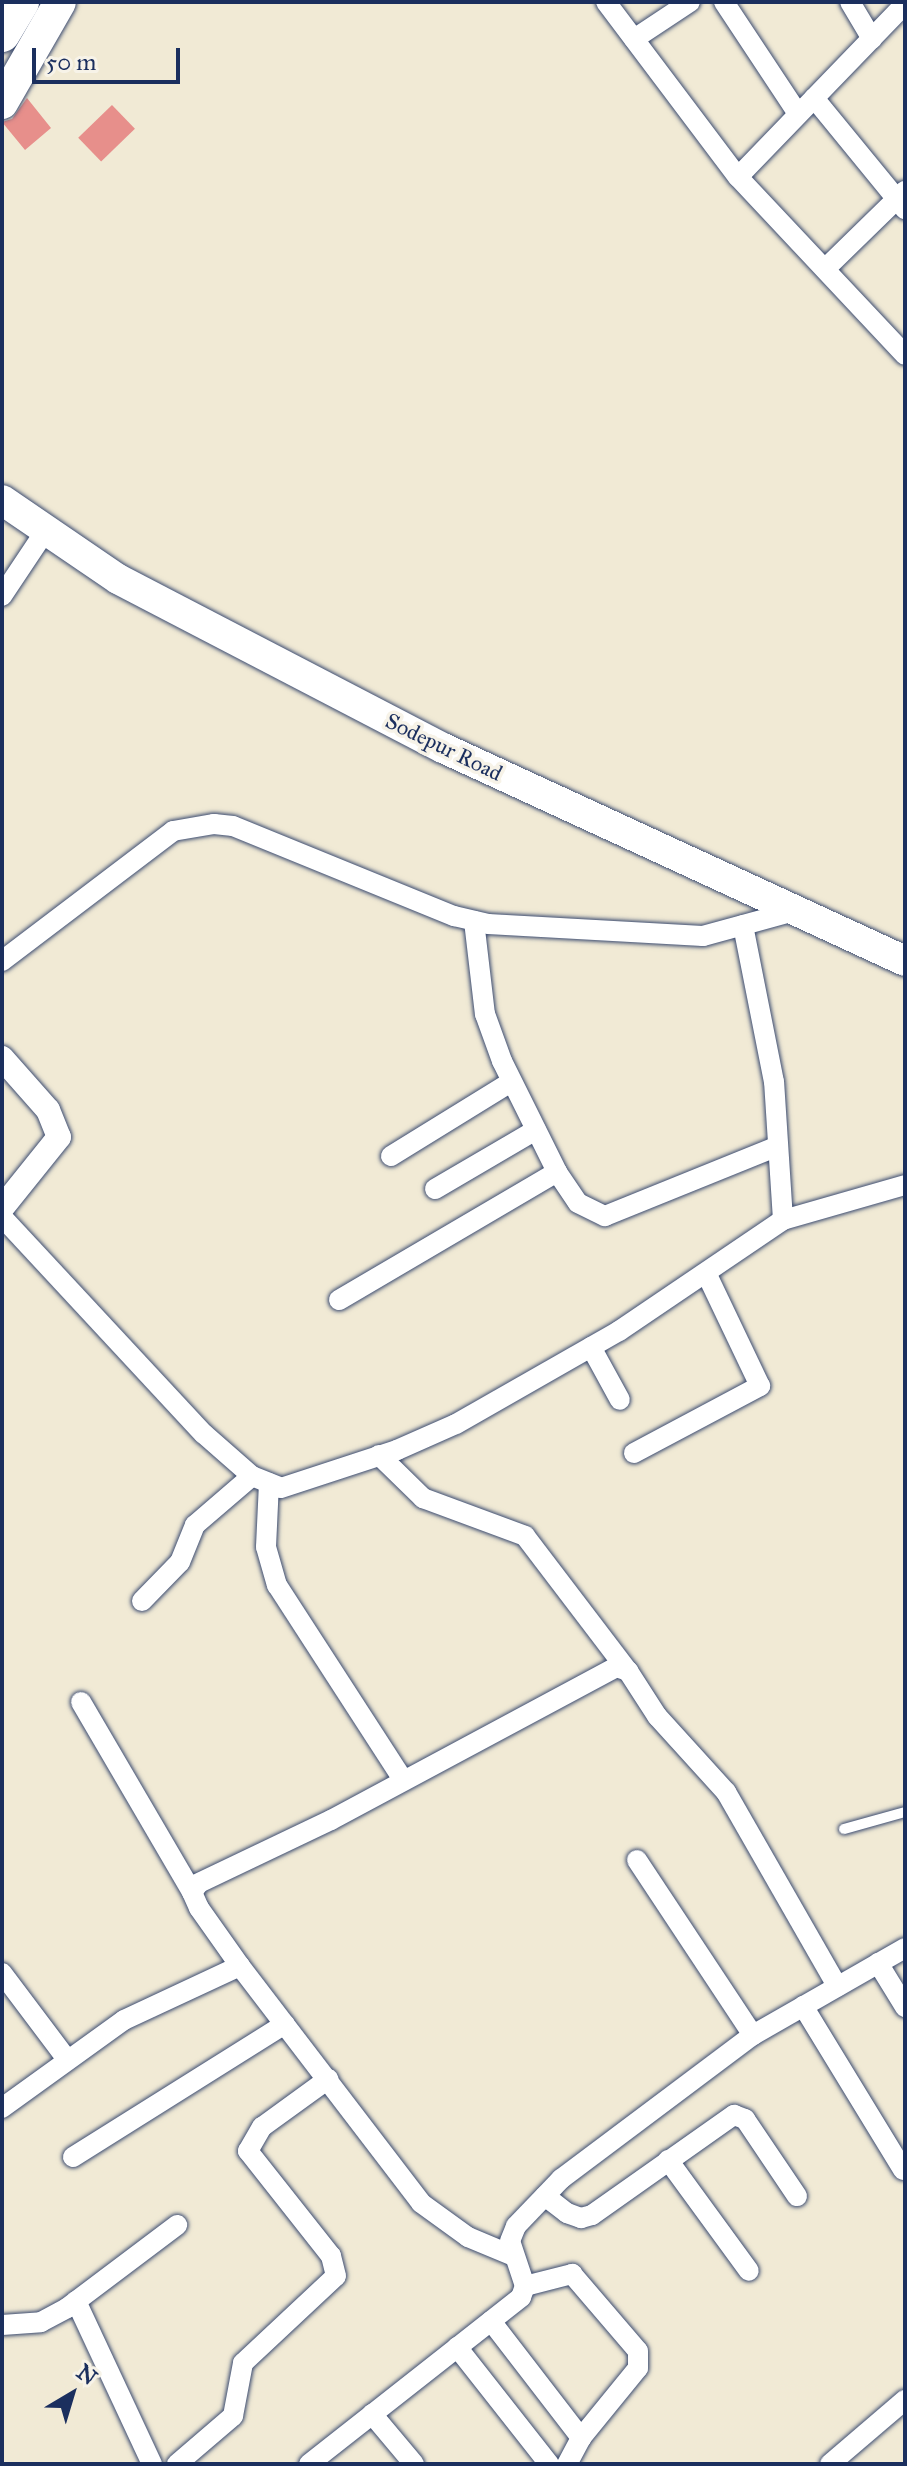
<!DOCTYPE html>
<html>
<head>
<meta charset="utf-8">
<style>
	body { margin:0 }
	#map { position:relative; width:907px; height:2466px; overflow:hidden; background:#f1ead5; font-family:"IM FELL Great Primer",serif }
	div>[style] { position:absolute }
	.building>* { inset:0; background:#e78f8b; transform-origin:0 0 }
	.roads { filter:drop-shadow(0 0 2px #3b4b70) drop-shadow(0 0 2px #3b4b70) }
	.service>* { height:10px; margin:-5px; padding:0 5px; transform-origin:5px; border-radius:5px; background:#fff }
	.minor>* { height:20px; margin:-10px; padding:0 10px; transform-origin:10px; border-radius:10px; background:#fff }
	.tertiary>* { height:24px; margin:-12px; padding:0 12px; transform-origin:12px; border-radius:12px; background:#fff }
	.primary>* { height:30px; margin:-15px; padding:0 15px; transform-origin:15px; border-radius:15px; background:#fff }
	.trunk>* { height:32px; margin:-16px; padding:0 16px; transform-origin:16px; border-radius:16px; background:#fff }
	.motorway>* { height:36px; margin:-18px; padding:0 18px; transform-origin:18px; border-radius:18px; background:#fff }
	span { translate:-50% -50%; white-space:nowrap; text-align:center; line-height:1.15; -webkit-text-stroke:7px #f7f3e8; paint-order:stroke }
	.street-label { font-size:22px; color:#1b2f5e }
	.frame { position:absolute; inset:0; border:4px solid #1b2f5e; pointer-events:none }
	.north { position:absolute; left:32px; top:2354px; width:80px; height:80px; -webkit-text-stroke:6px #f7f3e8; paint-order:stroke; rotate:38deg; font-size:22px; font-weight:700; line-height:32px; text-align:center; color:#1b2f5e }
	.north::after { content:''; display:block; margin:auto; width:28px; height:36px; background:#1b2f5e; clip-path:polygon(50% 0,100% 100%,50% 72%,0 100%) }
	.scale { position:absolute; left:32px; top:48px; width:148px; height:36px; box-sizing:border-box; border:4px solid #1b2f5e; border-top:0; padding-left:10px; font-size:24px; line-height:28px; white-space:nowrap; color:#1b2f5e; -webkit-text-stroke:6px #f7f3e8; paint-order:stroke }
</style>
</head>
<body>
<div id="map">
	<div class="building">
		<i style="clip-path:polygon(27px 98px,51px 128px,25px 150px,2px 122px,12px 119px)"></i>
		<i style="left:112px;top:105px;width:33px;height:47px;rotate:46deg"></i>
	</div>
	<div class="roads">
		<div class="service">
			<i style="left:844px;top:1829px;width:63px;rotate:-15.6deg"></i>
		</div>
		<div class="minor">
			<i style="left:606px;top:2px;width:219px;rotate:53deg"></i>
			<i style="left:724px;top:2px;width:134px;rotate:56.5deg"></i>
			<i style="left:850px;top:2px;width:43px;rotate:59.3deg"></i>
			<i style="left:905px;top:4px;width:240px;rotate:134deg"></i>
			<i style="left:738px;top:177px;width:244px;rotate:46.8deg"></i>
			<i style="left:634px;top:39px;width:67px;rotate:-33.5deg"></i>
			<i style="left:814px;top:98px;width:144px;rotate:50.7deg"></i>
			<i style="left:825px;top:269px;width:112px;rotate:-44.3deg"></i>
			<i style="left:2px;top:596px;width:79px;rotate:-56.3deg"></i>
			<i style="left:474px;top:921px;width:94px;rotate:83.3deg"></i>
			<i style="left:485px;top:1014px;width:50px;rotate:70.1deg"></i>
			<i style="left:502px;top:1061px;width:124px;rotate:63.6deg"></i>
			<i style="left:557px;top:1172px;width:37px;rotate:56deg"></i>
			<i style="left:578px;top:1203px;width:30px;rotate:26deg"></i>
			<i style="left:605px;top:1216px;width:184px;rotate:-22deg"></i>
			<i style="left:2px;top:961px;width:215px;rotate:-37.2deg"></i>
			<i style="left:173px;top:831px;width:42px;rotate:-9.7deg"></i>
			<i style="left:214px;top:824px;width:19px;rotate:6deg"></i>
			<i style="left:233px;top:826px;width:239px;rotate:22.2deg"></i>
			<i style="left:454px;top:916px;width:35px;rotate:13deg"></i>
			<i style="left:488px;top:924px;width:215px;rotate:3.2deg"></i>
			<i style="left:703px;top:936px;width:98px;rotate:-15.3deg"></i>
			<i style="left:391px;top:1156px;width:141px;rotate:-31.7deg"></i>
			<i style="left:435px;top:1189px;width:117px;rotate:-30.3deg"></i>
			<i style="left:2px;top:1217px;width:296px;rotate:47.1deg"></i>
			<i style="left:204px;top:1434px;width:64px;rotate:41.2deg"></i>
			<i style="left:252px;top:1476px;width:31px;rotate:22deg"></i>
			<i style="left:281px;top:1488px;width:122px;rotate:-18.1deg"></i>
			<i style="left:397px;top:1450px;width:64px;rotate:-23.8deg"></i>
			<i style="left:456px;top:1424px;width:188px;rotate:-29.7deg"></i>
			<i style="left:619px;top:1331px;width:198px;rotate:-34.1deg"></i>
			<i style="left:783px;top:1220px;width:138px;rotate:-93.7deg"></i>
			<i style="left:774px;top:1082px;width:160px;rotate:-101.2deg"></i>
			<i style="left:783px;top:1220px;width:127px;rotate:-16deg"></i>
			<i style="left:339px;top:1300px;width:253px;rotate:-30.4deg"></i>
			<i style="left:591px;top:1347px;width:60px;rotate:61.3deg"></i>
			<i style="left:634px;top:1453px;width:143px;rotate:-28deg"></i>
			<i style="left:760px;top:1386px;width:125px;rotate:-115.5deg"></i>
			<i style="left:379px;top:1455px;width:62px;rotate:44.3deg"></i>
			<i style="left:423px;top:1498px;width:109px;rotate:20.4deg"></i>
			<i style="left:525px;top:1536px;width:170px;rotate:52.7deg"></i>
			<i style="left:269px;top:1483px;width:64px;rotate:92.7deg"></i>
			<i style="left:266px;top:1547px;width:40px;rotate:74deg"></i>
			<i style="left:277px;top:1585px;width:232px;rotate:57.1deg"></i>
			<i style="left:142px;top:1601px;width:54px;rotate:-45.7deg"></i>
			<i style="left:180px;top:1562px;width:40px;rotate:-68deg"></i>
			<i style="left:195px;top:1525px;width:75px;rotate:-40.7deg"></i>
			<i style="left:81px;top:1702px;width:220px;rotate:59.7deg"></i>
			<i style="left:637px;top:1860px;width:210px;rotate:56.5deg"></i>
			<i style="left:878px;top:1963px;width:52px;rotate:58.5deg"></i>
			<i style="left:240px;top:1966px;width:298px;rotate:52.6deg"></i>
			<i style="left:421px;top:2203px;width:58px;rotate:35.9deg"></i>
			<i style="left:468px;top:2237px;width:47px;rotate:22.7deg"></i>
			<i style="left:2px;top:1973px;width:106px;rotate:53deg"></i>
			<i style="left:803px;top:2006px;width:192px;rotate:58.6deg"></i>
			<i style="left:2px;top:2108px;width:150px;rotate:-35.8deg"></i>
			<i style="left:124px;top:2020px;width:128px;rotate:-25deg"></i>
			<i style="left:240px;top:1966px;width:71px;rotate:-125.3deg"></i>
			<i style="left:199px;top:1908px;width:17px;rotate:-114deg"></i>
			<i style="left:192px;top:1892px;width:11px;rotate:-52deg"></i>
			<i style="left:199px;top:1883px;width:146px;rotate:-25.5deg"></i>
			<i style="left:331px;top:1820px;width:323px;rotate:-28.2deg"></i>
			<i style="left:616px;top:1667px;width:13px;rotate:18deg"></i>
			<i style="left:628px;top:1671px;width:54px;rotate:57.2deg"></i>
			<i style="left:657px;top:1716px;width:103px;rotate:47.8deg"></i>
			<i style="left:726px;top:1792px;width:224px;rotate:60.2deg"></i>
			<i style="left:73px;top:2157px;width:250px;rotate:-32.1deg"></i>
			<i style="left:668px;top:2160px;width:137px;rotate:53.9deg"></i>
			<i style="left:545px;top:2196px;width:28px;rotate:38deg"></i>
			<i style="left:567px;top:2213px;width:15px;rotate:20deg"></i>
			<i style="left:581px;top:2218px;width:11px;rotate:-15deg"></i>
			<i style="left:592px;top:2215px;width:174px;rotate:-35.2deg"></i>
			<i style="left:734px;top:2115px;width:12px;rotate:20deg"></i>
			<i style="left:745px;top:2119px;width:93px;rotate:56deg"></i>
			<i style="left:525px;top:2286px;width:49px;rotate:-14.3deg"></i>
			<i style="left:572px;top:2274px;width:101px;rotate:49.4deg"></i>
			<i style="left:638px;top:2351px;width:17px;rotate:90deg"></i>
			<i style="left:638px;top:2368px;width:90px;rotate:129.2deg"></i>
			<i style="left:581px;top:2438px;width:30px;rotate:118deg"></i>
			<i style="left:76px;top:2301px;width:180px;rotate:65deg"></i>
			<i style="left:491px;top:2321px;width:148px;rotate:52.4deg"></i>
			<i style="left:2px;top:2325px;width:39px;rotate:-4deg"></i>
			<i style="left:41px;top:2322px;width:30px;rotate:-28deg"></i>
			<i style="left:67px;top:2308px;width:138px;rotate:-37deg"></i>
			<i style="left:457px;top:2347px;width:149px;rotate:51.8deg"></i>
			<i style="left:372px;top:2414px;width:65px;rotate:50deg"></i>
			<i style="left:177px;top:2464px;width:74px;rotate:-40.6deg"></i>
			<i style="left:233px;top:2416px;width:54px;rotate:-79.3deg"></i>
			<i style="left:243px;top:2363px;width:127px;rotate:-43.1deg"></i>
			<i style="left:336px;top:2276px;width:21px;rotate:-104deg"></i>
			<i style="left:331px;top:2256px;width:134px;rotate:-128.3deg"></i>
			<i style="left:248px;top:2151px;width:28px;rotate:-60deg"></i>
			<i style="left:262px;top:2127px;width:82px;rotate:-36deg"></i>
			<i style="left:309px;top:2464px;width:270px;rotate:-38.2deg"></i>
			<i style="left:521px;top:2297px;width:12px;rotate:-70deg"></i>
			<i style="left:525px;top:2286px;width:47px;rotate:-108.4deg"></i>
			<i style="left:510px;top:2241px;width:16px;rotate:-68deg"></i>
			<i style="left:516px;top:2226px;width:65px;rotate:-46.2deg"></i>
			<i style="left:561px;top:2179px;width:240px;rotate:-36.9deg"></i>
			<i style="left:753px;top:2035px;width:175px;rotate:-29.8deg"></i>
			<i style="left:830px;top:2464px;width:99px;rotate:-40.5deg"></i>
		</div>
		<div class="tertiary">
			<i style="left:2px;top:1058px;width:69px;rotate:48.5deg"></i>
			<i style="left:48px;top:1110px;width:29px;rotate:68deg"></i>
			<i style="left:59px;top:1137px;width:91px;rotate:128.8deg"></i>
		</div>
		<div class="primary">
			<i style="left:2px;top:500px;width:140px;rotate:34.3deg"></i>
			<i style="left:118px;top:579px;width:366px;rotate:27.5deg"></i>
			<i style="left:443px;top:748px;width:509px;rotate:24.75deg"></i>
		</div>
		<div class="trunk">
			<i style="left:2px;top:103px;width:116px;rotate:-60.1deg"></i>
		</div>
		<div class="motorway">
			<i style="left:2px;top:34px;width:37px;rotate:-59deg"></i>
		</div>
	</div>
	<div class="street-label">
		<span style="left:444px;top:747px;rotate:26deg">Sodepur Road</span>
	</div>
	<div class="frame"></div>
	<div class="north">N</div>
	<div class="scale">50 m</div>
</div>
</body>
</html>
